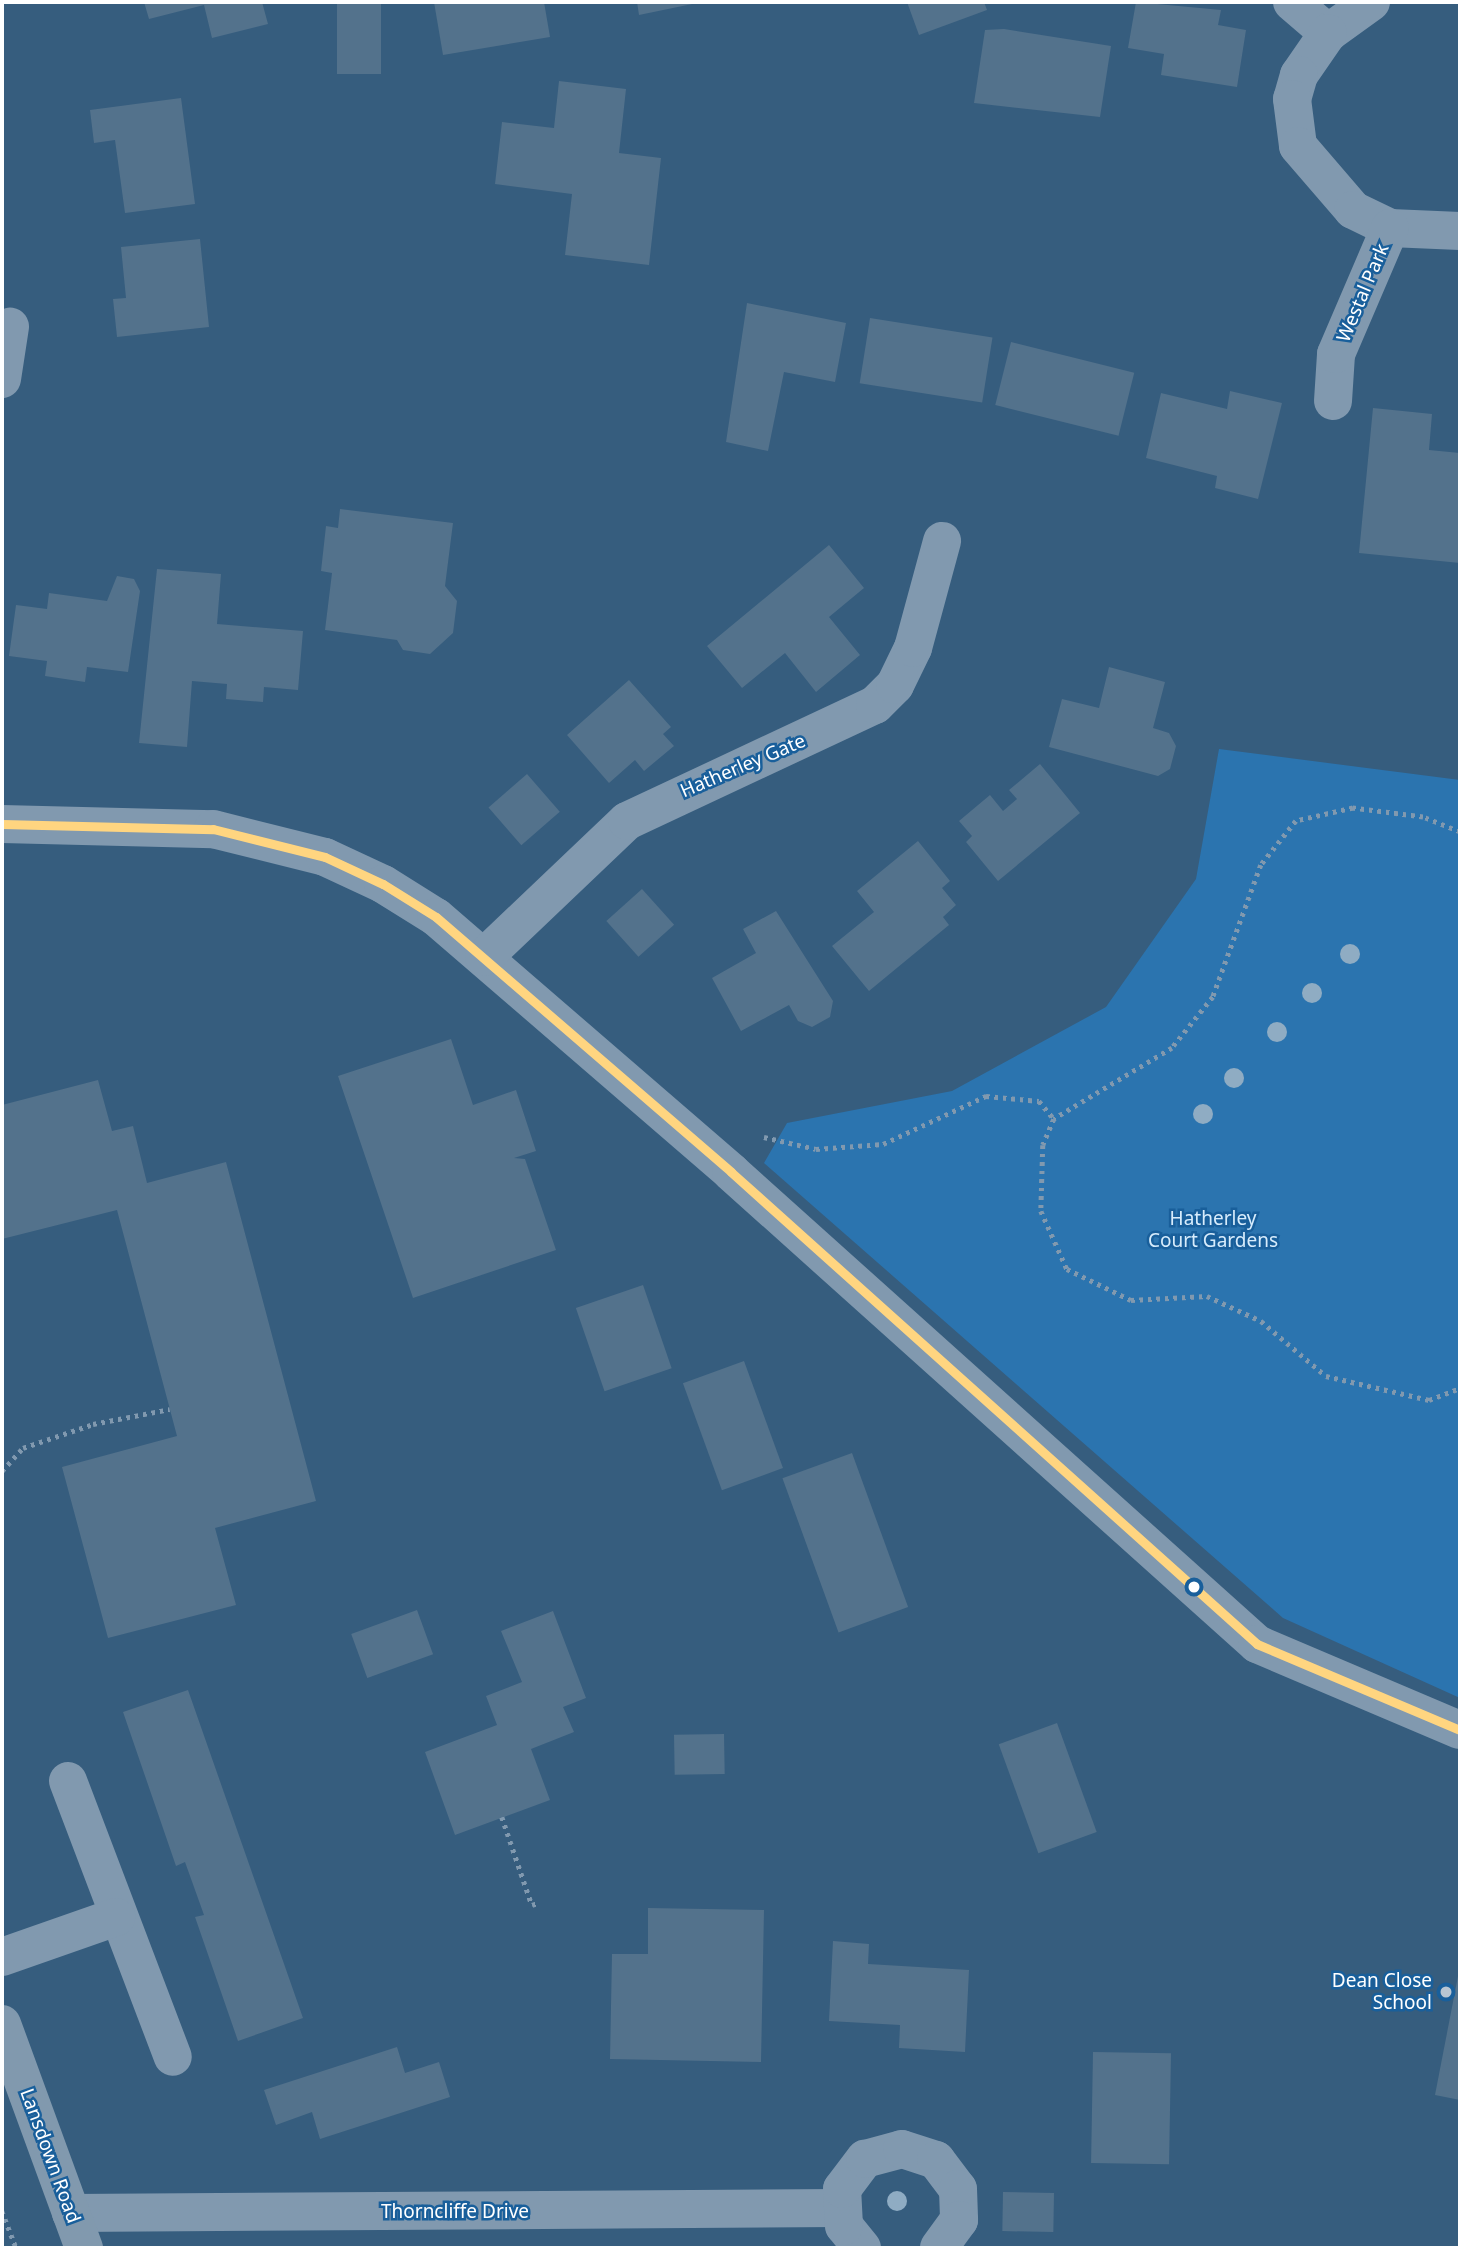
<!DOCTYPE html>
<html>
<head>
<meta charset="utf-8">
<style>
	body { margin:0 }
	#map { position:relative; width:1462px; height:2250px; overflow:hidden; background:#365d7e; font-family:"Noto Sans",sans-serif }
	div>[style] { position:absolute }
	.green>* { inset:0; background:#2b74af }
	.building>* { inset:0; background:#53728c; transform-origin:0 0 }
	.path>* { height:4.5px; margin-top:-2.25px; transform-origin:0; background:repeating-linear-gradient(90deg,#8199af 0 3.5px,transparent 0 8.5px) }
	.minor>* { height:38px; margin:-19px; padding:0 19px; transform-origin:19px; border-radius:19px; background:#8199af }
	.highway>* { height:38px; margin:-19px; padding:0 19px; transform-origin:19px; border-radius:19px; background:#8199ae }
	.bus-1>* { height:9px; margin:-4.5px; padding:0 4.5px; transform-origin:4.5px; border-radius:4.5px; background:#ffd580 }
	.trees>* { width:20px; height:20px; margin:-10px; border-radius:50%; background:#8facc3 }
	.dots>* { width:19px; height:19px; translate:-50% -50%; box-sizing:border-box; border:4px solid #195f9b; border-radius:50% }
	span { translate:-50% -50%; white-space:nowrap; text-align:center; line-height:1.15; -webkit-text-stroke:5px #195f9b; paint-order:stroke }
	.street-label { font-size:19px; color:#fff }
	.park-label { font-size:19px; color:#d7ecfc }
	.poi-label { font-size:19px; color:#fff }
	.right { translate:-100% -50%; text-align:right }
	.frame { position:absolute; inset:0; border:4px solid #fff; pointer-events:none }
</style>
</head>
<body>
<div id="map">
	<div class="green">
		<i style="clip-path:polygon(1219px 749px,1460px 780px,1460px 1698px,1283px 1618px,764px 1163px,787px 1123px,952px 1091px,1106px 1007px,1196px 879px)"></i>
	</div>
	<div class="building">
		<i style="clip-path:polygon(144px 2px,262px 2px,268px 24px,212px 38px,204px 5px,149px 19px)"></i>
		<i style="left:337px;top:2px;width:44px;height:72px"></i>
		<i style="clip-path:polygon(434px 2px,544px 2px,550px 37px,443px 55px)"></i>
		<i style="clip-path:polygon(637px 2px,697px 2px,697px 3px,639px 15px)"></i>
		<i style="clip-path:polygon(907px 2px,984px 2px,987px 10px,919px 35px)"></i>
		<i style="clip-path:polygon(1136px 2px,1221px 10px,1218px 25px,1246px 30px,1237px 87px,1161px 75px,1164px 54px,1128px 48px)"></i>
		<i style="clip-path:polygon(1004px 29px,1111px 46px,1100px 117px,974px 103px,985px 30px)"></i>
		<i style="clip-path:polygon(559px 81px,626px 89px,619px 153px,661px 158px,649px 265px,565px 255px,572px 194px,495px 184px,502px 122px,554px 128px)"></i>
		<i style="clip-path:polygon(181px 98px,195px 204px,125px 213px,115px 140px,94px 143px,90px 110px)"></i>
		<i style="clip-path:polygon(200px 239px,209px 327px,117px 337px,113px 299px,126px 298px,121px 247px)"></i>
		<i style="clip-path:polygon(747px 303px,846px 323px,835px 382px,784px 372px,768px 451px,726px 442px)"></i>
		<i style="left:870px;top:318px;width:124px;height:66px;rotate:9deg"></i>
		<i style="left:1011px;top:342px;width:127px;height:65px;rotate:14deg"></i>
		<i style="clip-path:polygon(1230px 391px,1282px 403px,1258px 499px,1215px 488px,1217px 476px,1146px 458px,1161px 393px,1227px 409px)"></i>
		<i style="clip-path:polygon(1373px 408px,1432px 414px,1429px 450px,1460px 453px,1460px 563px,1359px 553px)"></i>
		<i style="clip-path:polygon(340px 509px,453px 523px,445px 586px,457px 601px,453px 633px,430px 654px,403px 650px,397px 640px,325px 630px,332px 573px,321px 571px,326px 526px,338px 528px)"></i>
		<i style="clip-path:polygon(829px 545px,864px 588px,829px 617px,860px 655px,816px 692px,785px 653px,742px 688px,707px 646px)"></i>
		<i style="clip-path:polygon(157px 569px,221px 574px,217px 624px,303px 631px,298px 690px,264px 687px,263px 702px,226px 699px,227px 684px,192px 681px,187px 747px,139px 743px)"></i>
		<i style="clip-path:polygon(117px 576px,134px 579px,140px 591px,128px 672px,87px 667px,85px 682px,45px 676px,47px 661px,9px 656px,16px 605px,47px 609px,49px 593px,107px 601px)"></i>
		<i style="clip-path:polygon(1109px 667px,1165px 682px,1153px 728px,1169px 733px,1176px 746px,1170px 769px,1158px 776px,1049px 747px,1062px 699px,1099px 708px)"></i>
		<i style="clip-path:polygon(629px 680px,671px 727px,663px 734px,674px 746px,644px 771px,635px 760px,609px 783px,567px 735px)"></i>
		<i style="clip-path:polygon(1040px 764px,1080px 813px,998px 881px,966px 842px,972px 836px,959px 821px,990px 795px,1003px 811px,1017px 799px,1009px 790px)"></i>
		<i style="left:527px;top:774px;width:50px;height:51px;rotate:49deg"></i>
		<i style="clip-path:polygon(918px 841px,950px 881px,942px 888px,956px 905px,943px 917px,949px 925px,869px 991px,832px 946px,874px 912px,857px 891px)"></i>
		<i style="left:642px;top:889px;width:48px;height:48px;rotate:48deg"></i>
		<i style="clip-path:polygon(776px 911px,833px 1001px,830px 1017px,812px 1027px,798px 1021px,789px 1005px,741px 1031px,712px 978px,756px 953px,743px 929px)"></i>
		<i style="clip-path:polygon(451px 1039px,473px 1105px,516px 1090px,536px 1151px,514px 1158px,525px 1159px,556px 1250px,413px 1298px,338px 1076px)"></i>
		<i style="clip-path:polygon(98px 1080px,112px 1131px,133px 1126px,147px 1183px,226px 1162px,316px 1501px,215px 1528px,236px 1605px,108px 1638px,62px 1467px,177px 1436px,117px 1210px,2px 1239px,2px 1105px)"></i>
		<i style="left:643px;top:1285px;width:88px;height:71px;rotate:71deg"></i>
		<i style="left:744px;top:1361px;width:114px;height:65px;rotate:70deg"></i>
		<i style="left:852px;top:1453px;width:164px;height:74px;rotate:70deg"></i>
		<i style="left:417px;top:1610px;width:47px;height:70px;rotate:70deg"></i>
		<i style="clip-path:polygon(553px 1611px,586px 1698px,563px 1707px,574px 1732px,531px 1749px,550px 1800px,455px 1835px,425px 1752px,497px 1725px,486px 1696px,522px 1682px,501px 1631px)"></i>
		<i style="clip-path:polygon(188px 1690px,303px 2018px,238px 2041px,195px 1917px,204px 1915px,185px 1862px,176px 1866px,123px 1712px)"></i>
		<i style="left:1057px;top:1723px;width:116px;height:62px;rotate:70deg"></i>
		<i style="left:724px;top:1734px;width:40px;height:50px;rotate:89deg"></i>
		<i style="clip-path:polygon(648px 1908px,764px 1910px,761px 2062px,610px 2059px,612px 1954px,648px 1954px)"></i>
		<i style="clip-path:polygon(833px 1941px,869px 1944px,868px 1964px,969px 1970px,965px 2052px,899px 2048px,900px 2025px,829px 2021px)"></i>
		<i style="clip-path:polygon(1459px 1971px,1460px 1971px,1460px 2100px,1435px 2095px)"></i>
		<i style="clip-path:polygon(397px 2047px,405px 2073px,439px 2062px,450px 2097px,320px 2139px,312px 2112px,276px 2125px,264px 2090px)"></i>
		<i style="left:1093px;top:2052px;width:78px;height:111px;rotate:1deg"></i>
		<i style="left:1054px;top:2193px;width:39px;height:51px;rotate:91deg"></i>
	</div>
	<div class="path">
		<i style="left:1460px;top:832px;width:40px;rotate:-158deg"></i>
		<i style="left:1423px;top:817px;width:71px;rotate:-172.7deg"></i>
		<i style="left:1353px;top:808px;width:58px;rotate:167.2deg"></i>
		<i style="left:1296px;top:821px;width:56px;rotate:128.5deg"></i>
		<i style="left:1261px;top:865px;width:140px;rotate:110deg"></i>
		<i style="left:1213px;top:997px;width:65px;rotate:128.8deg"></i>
		<i style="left:1172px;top:1048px;width:138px;rotate:149deg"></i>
		<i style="left:1054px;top:1119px;width:28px;rotate:113deg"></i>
		<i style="left:1043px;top:1145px;width:66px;rotate:91.7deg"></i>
		<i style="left:1041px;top:1211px;width:64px;rotate:65.9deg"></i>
		<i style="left:1067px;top:1269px;width:71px;rotate:25.8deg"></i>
		<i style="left:1131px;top:1300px;width:76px;rotate:-3deg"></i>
		<i style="left:1207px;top:1296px;width:60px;rotate:24.8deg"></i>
		<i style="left:1261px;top:1321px;width:85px;rotate:40.2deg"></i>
		<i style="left:1326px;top:1376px;width:106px;rotate:13.1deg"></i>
		<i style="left:1429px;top:1400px;width:33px;rotate:-21deg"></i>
		<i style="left:764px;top:1137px;width:53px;rotate:13deg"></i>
		<i style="left:816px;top:1149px;width:67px;rotate:-4.3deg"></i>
		<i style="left:883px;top:1144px;width:114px;rotate:-25deg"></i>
		<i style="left:986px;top:1096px;width:53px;rotate:5.4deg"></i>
		<i style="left:1039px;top:1101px;width:23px;rotate:50deg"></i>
		<i style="left:2px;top:1471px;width:31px;rotate:-48deg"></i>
		<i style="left:23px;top:1448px;width:74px;rotate:-18.9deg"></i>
		<i style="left:93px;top:1424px;width:78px;rotate:-11deg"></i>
		<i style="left:502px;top:1817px;width:93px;rotate:71.2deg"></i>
		<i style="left:532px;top:1905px;width:6px;rotate:-18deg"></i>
		<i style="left:2px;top:2211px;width:40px;rotate:69deg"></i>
	</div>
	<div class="minor">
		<i style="left:1292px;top:2px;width:48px;rotate:40.7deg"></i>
		<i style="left:1371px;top:2px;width:53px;rotate:144.2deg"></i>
		<i style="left:1328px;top:33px;width:51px;rotate:124.6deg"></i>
		<i style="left:1299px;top:75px;width:25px;rotate:106deg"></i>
		<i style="left:1292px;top:99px;width:47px;rotate:82.7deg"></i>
		<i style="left:1298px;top:146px;width:84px;rotate:49.3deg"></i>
		<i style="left:1353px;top:210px;width:41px;rotate:25.9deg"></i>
		<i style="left:1390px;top:228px;width:70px;rotate:2.5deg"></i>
		<i style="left:2px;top:379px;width:53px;rotate:-81.3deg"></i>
		<i style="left:1333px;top:401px;width:47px;rotate:-86.3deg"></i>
		<i style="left:1336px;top:354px;width:137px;rotate:-66.8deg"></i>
		<i style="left:2px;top:824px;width:211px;rotate:1.4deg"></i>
		<i style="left:213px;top:829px;width:115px;rotate:14deg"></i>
		<i style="left:325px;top:857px;width:64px;rotate:25deg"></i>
		<i style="left:383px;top:884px;width:62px;rotate:31.9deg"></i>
		<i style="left:436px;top:917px;width:390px;rotate:40.8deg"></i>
		<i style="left:731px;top:1172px;width:707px;rotate:41.9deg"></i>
		<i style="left:1257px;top:1644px;width:220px;rotate:23deg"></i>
		<i style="left:484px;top:957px;width:197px;rotate:-43.6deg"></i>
		<i style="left:627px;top:821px;width:274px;rotate:-25.1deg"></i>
		<i style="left:875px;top:705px;width:28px;rotate:-45deg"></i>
		<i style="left:895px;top:685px;width:41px;rotate:-64.1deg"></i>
		<i style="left:913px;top:648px;width:111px;rotate:-74.8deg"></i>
		<i style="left:68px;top:1781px;width:295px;rotate:69.2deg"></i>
		<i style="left:2px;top:1957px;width:121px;rotate:-19.3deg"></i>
		<i style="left:71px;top:2213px;width:768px;rotate:-0.37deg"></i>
		<i style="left:862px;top:2248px;width:28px;rotate:-129deg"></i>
		<i style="left:844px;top:2226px;width:37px;rotate:-93deg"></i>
		<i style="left:842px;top:2189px;width:38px;rotate:-53deg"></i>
		<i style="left:865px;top:2159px;width:38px;rotate:-15deg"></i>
		<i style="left:902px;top:2149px;width:36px;rotate:18deg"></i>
		<i style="left:936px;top:2160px;width:36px;rotate:53deg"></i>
		<i style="left:958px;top:2189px;width:31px;rotate:88deg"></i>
		<i style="left:959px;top:2220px;width:34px;rotate:126deg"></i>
	</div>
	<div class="highway">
		<i style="left:2px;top:2024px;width:239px;rotate:69.9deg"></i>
	</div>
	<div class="bus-1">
		<i style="left:2px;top:824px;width:211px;rotate:1.4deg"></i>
		<i style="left:213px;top:829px;width:115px;rotate:14deg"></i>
		<i style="left:325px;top:857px;width:64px;rotate:25deg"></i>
		<i style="left:383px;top:884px;width:62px;rotate:31.9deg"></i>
		<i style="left:436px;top:917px;width:390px;rotate:40.8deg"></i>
		<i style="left:731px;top:1172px;width:707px;rotate:41.9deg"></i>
		<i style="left:1257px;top:1644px;width:220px;rotate:23deg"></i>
	</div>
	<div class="trees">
		<i style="left:1350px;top:954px"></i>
		<i style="left:1312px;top:993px"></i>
		<i style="left:1277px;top:1032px"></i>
		<i style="left:1234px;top:1078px"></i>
		<i style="left:1203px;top:1114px"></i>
		<i style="left:897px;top:2201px"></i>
	</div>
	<div class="dots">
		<i style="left:1194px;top:1587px;background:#fff"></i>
		<i style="left:1446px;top:1992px;background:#b9c6d2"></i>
	</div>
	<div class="street-label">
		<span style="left:1363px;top:293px;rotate:-67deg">Westal Park</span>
		<span style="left:743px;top:766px;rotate:-23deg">Hatherley Gate</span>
		<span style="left:50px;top:2156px;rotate:70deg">Lansdown Road</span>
		<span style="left:455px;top:2212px">Thorncliffe Drive</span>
	</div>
	<div class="park-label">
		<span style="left:1213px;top:1230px">Hatherley<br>Court Gardens</span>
	</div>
	<div class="poi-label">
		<span class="right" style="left:1432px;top:1992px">Dean Close<br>School</span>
	</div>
	<div class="frame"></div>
</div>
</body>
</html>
